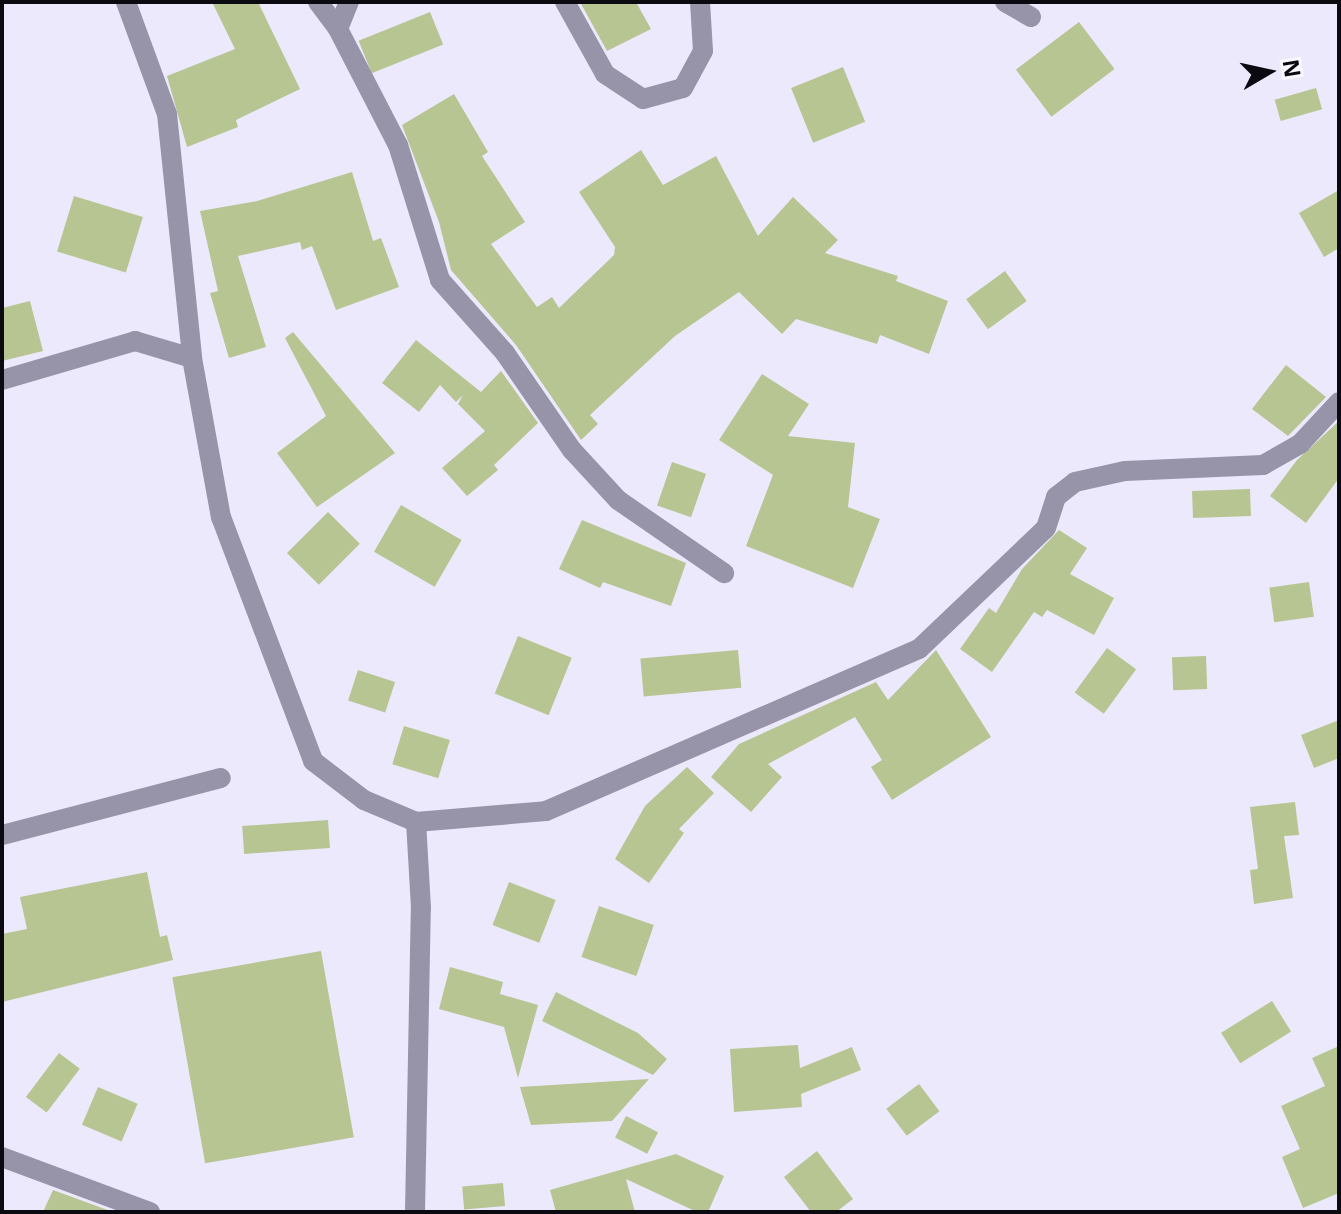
<!DOCTYPE html>
<style>
body{margin:0}
#map{position:relative;width:1341px;height:1214px;overflow:hidden;background:#ede9fd;font-family:"Noto Sans",sans-serif}
div>[style]{position:absolute}
.building>*{inset:0;background:#b6c591;transform-origin:0 0}
.street>*{height:20px;margin:-10px;padding:0 10px;transform-origin:10px;border-radius:10px;background:#9793a9}
span{translate:-50% -50%;white-space:nowrap;text-align:center;line-height:1.15;-webkit-text-stroke:8px #f9f8fc;paint-order:stroke}
.frame{position:absolute;inset:0;border:4px solid #0c0a11;pointer-events:none}
.north{position:absolute;left:1229px;top:32px;width:80px;height:80px;-webkit-text-stroke:6px #f9f8fc;paint-order:stroke;rotate:81deg;font-size:22px;font-weight:700;line-height:32px;text-align:center;color:#0c0a11}
.north::after{content:'';display:block;margin:auto;width:28px;height:36px;background:#0c0a11;clip-path:polygon(50% 0,100% 100%,50% 72%,0 100%)}
</style>
<div id="map">
<div class="building">
<div style="clip-path:polygon(212px 2px,258px 2px,300px 89px,236px 120px,238px 127px,187px 147px,167px 76px,235px 49px)"></div>
<div style="clip-path:polygon(580px 2px,636px 2px,651px 29px,607px 51px)"></div>
<div style="left:430px;top:12px;width:35px;height:77px;rotate:68deg"></div>
<div style="left:1079px;top:22px;width:59px;height:79px;rotate:53deg"></div>
<div style="left:843px;top:67px;width:59px;height:56px;rotate:68deg"></div>
<div style="left:1316px;top:88px;width:22px;height:43px;rotate:74deg"></div>
<div style="clip-path:polygon(454px 94px,488px 152px,482px 156px,525px 222px,491px 244px,537px 307px,552px 297px,559px 308px,614px 255px,615px 247px,579px 192px,641px 150px,663px 185px,716px 156px,758px 236px,793px 197px,838px 240px,825px 253px,898px 276px,896px 281px,948px 301px,929px 354px,880px 335px,877px 344px,796px 319px,782px 334px,739px 292px,675px 336px,590px 415px,598px 424px,581px 440px,516px 345px,451px 270px,439px 222px,402px 125px)"></div>
<div style="clip-path:polygon(352px 172px,373px 241px,381px 238px,399px 287px,336px 310px,312px 246px,302px 250px,300px 242px,238px 256px,266px 347px,229px 358px,210px 293px,218px 291px,200px 211px,257px 201px)"></div>
<div style="clip-path:polygon(1339px 190px,1339px 248px,1324px 257px,1299px 213px)"></div>
<div style="left:74px;top:196px;width:72px;height:58px;rotate:17deg"></div>
<div style="left:1005px;top:271px;width:37px;height:48px;rotate:54deg"></div>
<div style="clip-path:polygon(30px 301px,43px 351px,2px 361px,2px 308px)"></div>
<div style="clip-path:polygon(293px 332px,395px 453px,317px 507px,277px 453px,326px 416px,285px 338px)"></div>
<div style="clip-path:polygon(416px 340px,481px 392px,501px 371px,538px 423px,494px 465px,498px 470px,467px 496px,442px 468px,485px 431px,458px 404px,463px 395px,456px 402px,440px 385px,419px 412px,382px 383px)"></div>
<div style="clip-path:polygon(1286px 365px,1326px 397px,1288px 436px,1252px 409px)"></div>
<div style="clip-path:polygon(762px 374px,809px 404px,788px 436px,855px 443px,848px 507px,880px 519px,853px 588px,746px 546px,773px 475px,719px 440px)"></div>
<div style="clip-path:polygon(1339px 421px,1339px 478px,1306px 523px,1270px 496px,1297px 460px)"></div>
<div style="left:672px;top:462px;width:36px;height:46px;rotate:19deg"></div>
<div style="left:1250px;top:489px;width:27px;height:58px;rotate:88deg"></div>
<div style="left:401px;top:505px;width:70px;height:54px;rotate:30deg"></div>
<div style="left:328px;top:512px;width:45px;height:58px;rotate:45deg"></div>
<div style="clip-path:polygon(582px 520px,686px 563px,671px 606px,603px 582px,600px 588px,559px 569px)"></div>
<div style="clip-path:polygon(1059px 530px,1087px 548px,1070px 574px,1114px 598px,1094px 635px,1047px 610px,1042px 617px,1034px 612px,992px 672px,960px 649px,989px 608px,996px 613px,1022px 569px)"></div>
<div style="left:1309px;top:582px;width:35px;height:40px;rotate:82deg"></div>
<div style="left:518px;top:636px;width:58px;height:62px;rotate:22deg"></div>
<div style="left:1107px;top:648px;width:36px;height:55px;rotate:36deg"></div>
<div style="left:738px;top:650px;width:38px;height:98px;rotate:85deg"></div>
<div style="clip-path:polygon(936px 650px,991px 737px,892px 800px,871px 767px,882px 760px,855px 717px,768px 764px,782px 777px,751px 812px,711px 777px,739px 744px,876px 682px,888px 700px)"></div>
<div style="left:1206px;top:656px;width:33px;height:34px;rotate:88deg"></div>
<div style="left:358px;top:670px;width:39px;height:32px;rotate:18deg"></div>
<div style="clip-path:polygon(1339px 720px,1339px 758px,1314px 768px,1301px 735px)"></div>
<div style="left:404px;top:726px;width:48px;height:40px;rotate:17deg"></div>
<div style="clip-path:polygon(687px 767px,714px 793px,679px 829px,684px 833px,649px 883px,615px 859px,645px 806px)"></div>
<div style="clip-path:polygon(1295px 802px,1299px 835px,1284px 836px,1293px 898px,1254px 904px,1250px 870px,1258px 869px,1250px 807px)"></div>
<div style="left:328px;top:820px;width:28px;height:86px;rotate:86deg"></div>
<div style="clip-path:polygon(147px 872px,160px 937px,167px 935px,173px 960px,2px 1002px,2px 934px,27px 929px,20px 897px)"></div>
<div style="left:509px;top:882px;width:50px;height:46px;rotate:21deg"></div>
<div style="left:599px;top:906px;width:58px;height:54px;rotate:19deg"></div>
<div style="left:321px;top:951px;width:189px;height:151px;rotate:80deg"></div>
<div style="clip-path:polygon(450px 967px,503px 982px,500px 994px,538px 1005px,518px 1078px,504px 1027px,439px 1009px)"></div>
<div style="clip-path:polygon(556px 992px,638px 1033px,667px 1059px,653px 1075px,542px 1021px)"></div>
<div style="left:1272px;top:1001px;width:36px;height:60px;rotate:58deg"></div>
<div style="clip-path:polygon(798px 1045px,800px 1068px,852px 1047px,861px 1070px,801px 1094px,802px 1107px,734px 1112px,730px 1049px)"></div>
<div style="clip-path:polygon(1339px 1046px,1339px 1193px,1303px 1208px,1282px 1157px,1300px 1149px,1281px 1106px,1325px 1086px,1312px 1058px)"></div>
<div style="left:59px;top:1053px;width:26px;height:55px;rotate:37deg"></div>
<div style="clip-path:polygon(649px 1079px,612px 1121px,531px 1125px,520px 1087px)"></div>
<div style="left:919px;top:1084px;width:34px;height:41px;rotate:53deg"></div>
<div style="left:98px;top:1087px;width:43px;height:41px;rotate:23deg"></div>
<div style="left:626px;top:1116px;width:36px;height:24px;rotate:27deg"></div>
<div style="clip-path:polygon(817px 1151px,853px 1199px,836px 1212px,811px 1212px,784px 1177px)"></div>
<div style="clip-path:polygon(676px 1154px,724px 1176px,708px 1212px,697px 1212px,626px 1179px,635px 1212px,556px 1212px,550px 1190px)"></div>
<div style="left:503px;top:1183px;width:23px;height:41px;rotate:85deg"></div>
<div style="clip-path:polygon(53px 1190px,113px 1212px,43px 1212px)"></div>
</div>
<div class="street">
<div style="left:126px;top:2px;width:119px;rotate:69.9deg"></div>
<div style="left:167px;top:114px;width:245px;rotate:84.1deg"></div>
<div style="left:192px;top:358px;width:162px;rotate:79.7deg"></div>
<div style="left:221px;top:517px;width:261px;rotate:69.3deg"></div>
<div style="left:313px;top:761px;width:64px;rotate:37.4deg"></div>
<div style="left:364px;top:800px;width:56px;rotate:22.9deg"></div>
<div style="left:416px;top:822px;width:130px;rotate:-4.8deg"></div>
<div style="left:546px;top:811px;width:407px;rotate:-23.5deg"></div>
<div style="left:919px;top:649px;width:175px;rotate:-43.6deg"></div>
<div style="left:1046px;top:528px;width:33px;rotate:-72deg"></div>
<div style="left:1056px;top:497px;width:24px;rotate:-38deg"></div>
<div style="left:1075px;top:482px;width:51px;rotate:-12.4deg"></div>
<div style="left:1125px;top:471px;width:138px;rotate:-2.5deg"></div>
<div style="left:1263px;top:465px;width:43px;rotate:-29.6deg"></div>
<div style="left:1300px;top:444px;width:57px;rotate:-47.1deg"></div>
<div style="left:318px;top:2px;width:34px;rotate:53deg"></div>
<div style="left:338px;top:29px;width:131px;rotate:62.7deg"></div>
<div style="left:398px;top:145px;width:141px;rotate:72.7deg"></div>
<div style="left:440px;top:280px;width:98px;rotate:48.3deg"></div>
<div style="left:505px;top:353px;width:118px;rotate:55.4deg"></div>
<div style="left:572px;top:450px;width:68px;rotate:47.4deg"></div>
<div style="left:618px;top:500px;width:129px;rotate:34.6deg"></div>
<div style="left:565px;top:2px;width:82px;rotate:60.9deg"></div>
<div style="left:605px;top:74px;width:45px;rotate:33.3deg"></div>
<div style="left:643px;top:99px;width:41px;rotate:-15.4deg"></div>
<div style="left:683px;top:88px;width:42px;rotate:-61.6deg"></div>
<div style="left:703px;top:51px;width:49px;rotate:-93.5deg"></div>
<div style="left:1005px;top:2px;width:30px;rotate:30deg"></div>
<div style="left:338px;top:29px;width:29px;rotate:-68deg"></div>
<div style="left:2px;top:380px;width:139px;rotate:-16.3deg"></div>
<div style="left:135px;top:341px;width:59px;rotate:16.6deg"></div>
<div style="left:2px;top:835px;width:226px;rotate:-14.6deg"></div>
<div style="left:2px;top:1157px;width:158px;rotate:20.4deg"></div>
<div style="left:415px;top:1212px;width:304px;rotate:-88.9deg"></div>
<div style="left:421px;top:908px;width:86px;rotate:-93.3deg"></div>
</div>
<div class="frame"></div>
<div class="north">N</div>
</div>
